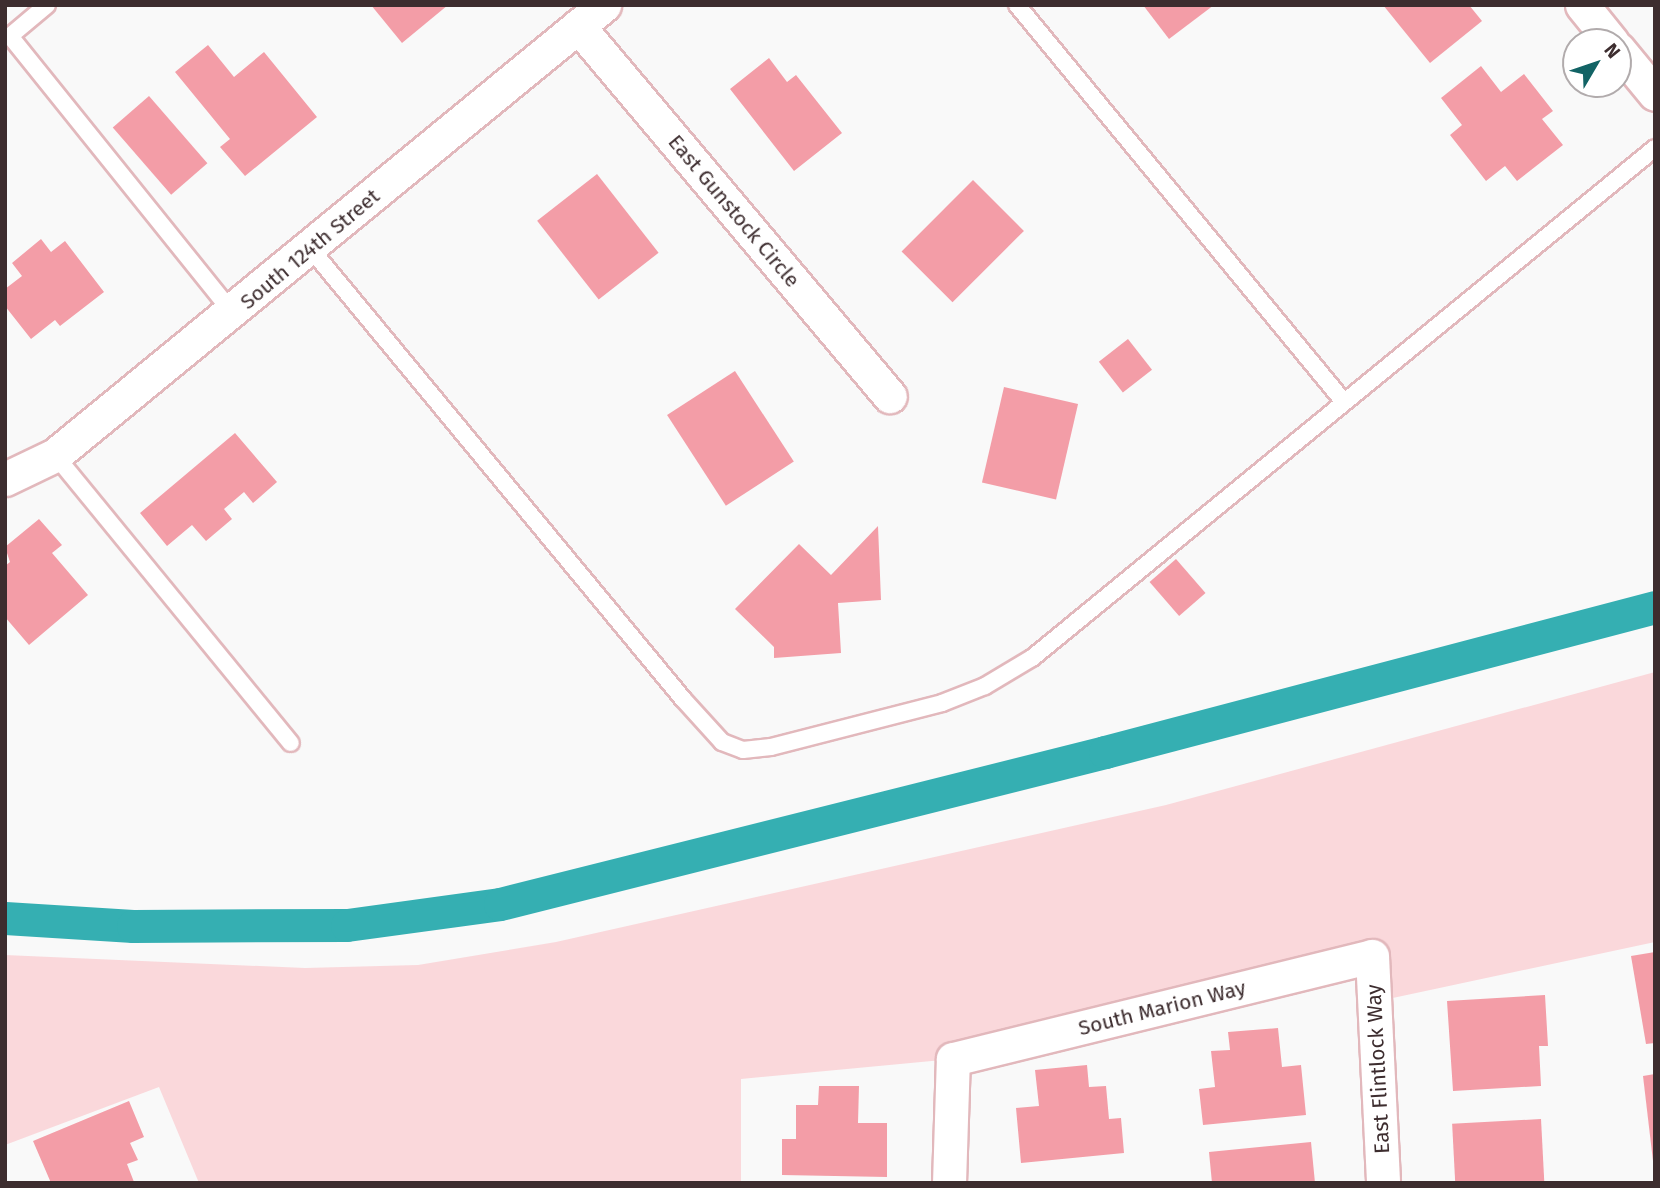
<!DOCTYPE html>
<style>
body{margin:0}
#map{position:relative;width:1660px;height:1188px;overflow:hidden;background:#f9f9f9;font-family:"Fira Sans",sans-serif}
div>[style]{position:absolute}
.green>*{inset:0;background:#fad8db}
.canal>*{height:33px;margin:-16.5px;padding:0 16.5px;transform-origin:16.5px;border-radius:16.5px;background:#35afb2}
.building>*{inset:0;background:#f39da7;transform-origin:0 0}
.roads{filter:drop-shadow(2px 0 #e2b8bc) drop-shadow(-2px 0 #e2b8bc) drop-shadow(0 2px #e2b8bc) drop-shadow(0 -2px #e2b8bc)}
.lane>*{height:16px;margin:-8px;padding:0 8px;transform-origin:8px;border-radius:8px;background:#fff}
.street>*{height:33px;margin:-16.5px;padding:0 16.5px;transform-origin:16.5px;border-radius:16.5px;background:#fff}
span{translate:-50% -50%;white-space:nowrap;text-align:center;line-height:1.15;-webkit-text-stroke:6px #fff;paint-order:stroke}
.street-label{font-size:21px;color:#3d2d2f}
.frame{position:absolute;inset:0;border:7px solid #3d2d2f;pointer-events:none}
.north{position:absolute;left:1562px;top:28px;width:70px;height:70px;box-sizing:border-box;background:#fff;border:2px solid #b1abac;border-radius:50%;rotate:51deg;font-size:19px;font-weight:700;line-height:28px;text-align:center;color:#3d2d2f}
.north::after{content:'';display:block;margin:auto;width:24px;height:32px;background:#126365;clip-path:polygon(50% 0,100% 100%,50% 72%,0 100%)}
</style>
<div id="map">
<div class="green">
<div style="clip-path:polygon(1655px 672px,1655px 942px,1374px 1002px,1372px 956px,953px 1059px,741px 1079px,741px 1183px,199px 1183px,159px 1087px,5px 1145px,5px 955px,305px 968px,418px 965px,556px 942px,1166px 805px)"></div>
</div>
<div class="canal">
<div style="left:5px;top:918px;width:128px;rotate:3.6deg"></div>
<div style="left:133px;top:926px;width:214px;rotate:-0.3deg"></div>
<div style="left:347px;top:925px;width:154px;rotate:-7.8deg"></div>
<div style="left:500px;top:904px;width:624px;rotate:-14.1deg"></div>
<div style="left:1105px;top:752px;width:569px;rotate:-14.77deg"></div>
</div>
<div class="building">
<div style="clip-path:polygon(371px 5px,448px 5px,402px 43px)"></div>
<div style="clip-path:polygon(1143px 5px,1214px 5px,1169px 39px)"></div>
<div style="clip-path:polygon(1383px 5px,1469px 5px,1482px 21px,1430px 63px)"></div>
<div style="clip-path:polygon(208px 45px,234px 77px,264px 52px,317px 117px,245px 176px,220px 147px,230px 139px,175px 72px)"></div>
<div style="clip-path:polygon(769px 58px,787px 82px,796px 75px,842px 133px,794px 171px,730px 89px)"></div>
<div style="clip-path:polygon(1481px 66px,1501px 92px,1524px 74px,1553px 111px,1542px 119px,1563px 145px,1517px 181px,1505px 166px,1486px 181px,1450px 135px,1462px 125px,1441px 98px)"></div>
<div style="left:149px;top:96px;width:89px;height:48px;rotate:49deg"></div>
<div style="left:597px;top:174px;width:100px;height:76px;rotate:52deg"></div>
<div style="left:973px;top:180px;width:72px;height:101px;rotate:45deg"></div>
<div style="clip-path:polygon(41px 239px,51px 252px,65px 241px,104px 292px,60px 326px,55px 320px,31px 339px,5px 306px,5px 289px,22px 276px,12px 263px)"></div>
<div style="left:1128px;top:339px;width:39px;height:37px;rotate:52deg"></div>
<div style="left:735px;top:371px;width:108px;height:81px;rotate:57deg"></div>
<div style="left:1004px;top:387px;width:76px;height:98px;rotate:13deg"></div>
<div style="clip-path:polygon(235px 433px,277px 482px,253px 503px,244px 492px,224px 509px,232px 519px,206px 541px,192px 525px,167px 546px,140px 513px)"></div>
<div style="clip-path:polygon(39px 519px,62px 545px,52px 553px,88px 595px,29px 645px,5px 617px,5px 566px,10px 562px,5px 547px)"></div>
<div style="clip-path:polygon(878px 526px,881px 600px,838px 603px,841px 653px,774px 658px,774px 647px,735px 609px,799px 544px,831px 575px)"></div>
<div style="left:1176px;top:559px;width:45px;height:35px;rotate:49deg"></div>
<div style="clip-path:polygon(1655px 952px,1655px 1043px,1646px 1044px,1631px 956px)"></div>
<div style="clip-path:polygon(1545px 995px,1548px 1046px,1539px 1046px,1541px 1086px,1453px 1091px,1447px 1001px)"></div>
<div style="clip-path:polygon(1278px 1028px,1282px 1067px,1301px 1065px,1306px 1115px,1203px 1125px,1199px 1089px,1215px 1087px,1211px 1051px,1230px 1050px,1228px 1032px)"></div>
<div style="clip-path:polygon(1087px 1065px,1089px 1087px,1106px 1086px,1109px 1119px,1121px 1118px,1124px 1153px,1021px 1163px,1016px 1108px,1039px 1106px,1035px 1070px)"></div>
<div style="clip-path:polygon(1655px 1074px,1655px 1161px,1653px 1161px,1643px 1076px)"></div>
<div style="clip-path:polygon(819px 1086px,859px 1086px,858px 1123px,887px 1123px,887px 1177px,782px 1175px,782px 1139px,796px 1139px,796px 1105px,818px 1105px)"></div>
<div style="clip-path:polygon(129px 1101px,144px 1137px,130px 1143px,138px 1160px,127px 1164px,134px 1182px,51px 1183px,33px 1141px)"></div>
<div style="left:1541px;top:1119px;width:64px;height:89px;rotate:87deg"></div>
<div style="clip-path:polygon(1311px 1142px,1315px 1183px,1212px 1183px,1209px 1152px)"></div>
</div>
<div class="roads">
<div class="lane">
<div style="left:47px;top:5px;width:48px;rotate:140deg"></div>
<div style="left:10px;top:36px;width:354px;rotate:51.2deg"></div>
<div style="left:1017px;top:5px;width:514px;rotate:50.52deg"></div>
<div style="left:310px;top:248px;width:585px;rotate:50.41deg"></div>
<div style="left:683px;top:699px;width:58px;rotate:47.8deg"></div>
<div style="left:722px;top:742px;width:22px;rotate:21deg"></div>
<div style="left:743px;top:750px;width:28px;rotate:-6deg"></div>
<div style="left:771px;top:747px;width:177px;rotate:-14.4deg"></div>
<div style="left:942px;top:703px;width:46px;rotate:-21.6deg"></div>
<div style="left:985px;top:686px;width:55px;rotate:-30.8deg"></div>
<div style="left:1032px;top:658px;width:805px;rotate:-39.3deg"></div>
<div style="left:55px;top:455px;width:372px;rotate:50.7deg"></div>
</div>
<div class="street">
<div style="left:1582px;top:5px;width:48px;rotate:51deg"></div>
<div style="left:578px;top:26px;width:484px;rotate:49.9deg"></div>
<div style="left:1618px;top:49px;width:58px;rotate:50.6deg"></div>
<div style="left:5px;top:479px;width:55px;rotate:-25.6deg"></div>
<div style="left:55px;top:455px;width:710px;rotate:-39.34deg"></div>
<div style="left:949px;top:1183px;width:124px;rotate:-88.2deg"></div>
<div style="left:953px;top:1059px;width:431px;rotate:-13.8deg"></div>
<div style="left:1372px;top:956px;width:227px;rotate:87.2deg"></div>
</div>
</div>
<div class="street-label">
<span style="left:734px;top:211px;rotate:50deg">East Gunstock Circle</span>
<span style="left:310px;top:249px;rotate:-40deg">South 124th Street</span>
<span style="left:1162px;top:1008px;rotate:-14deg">South Marion Way</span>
<span style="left:1378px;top:1069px;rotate:-93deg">East Flintlock Way</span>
</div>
<div class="frame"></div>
<div class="north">N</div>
</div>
